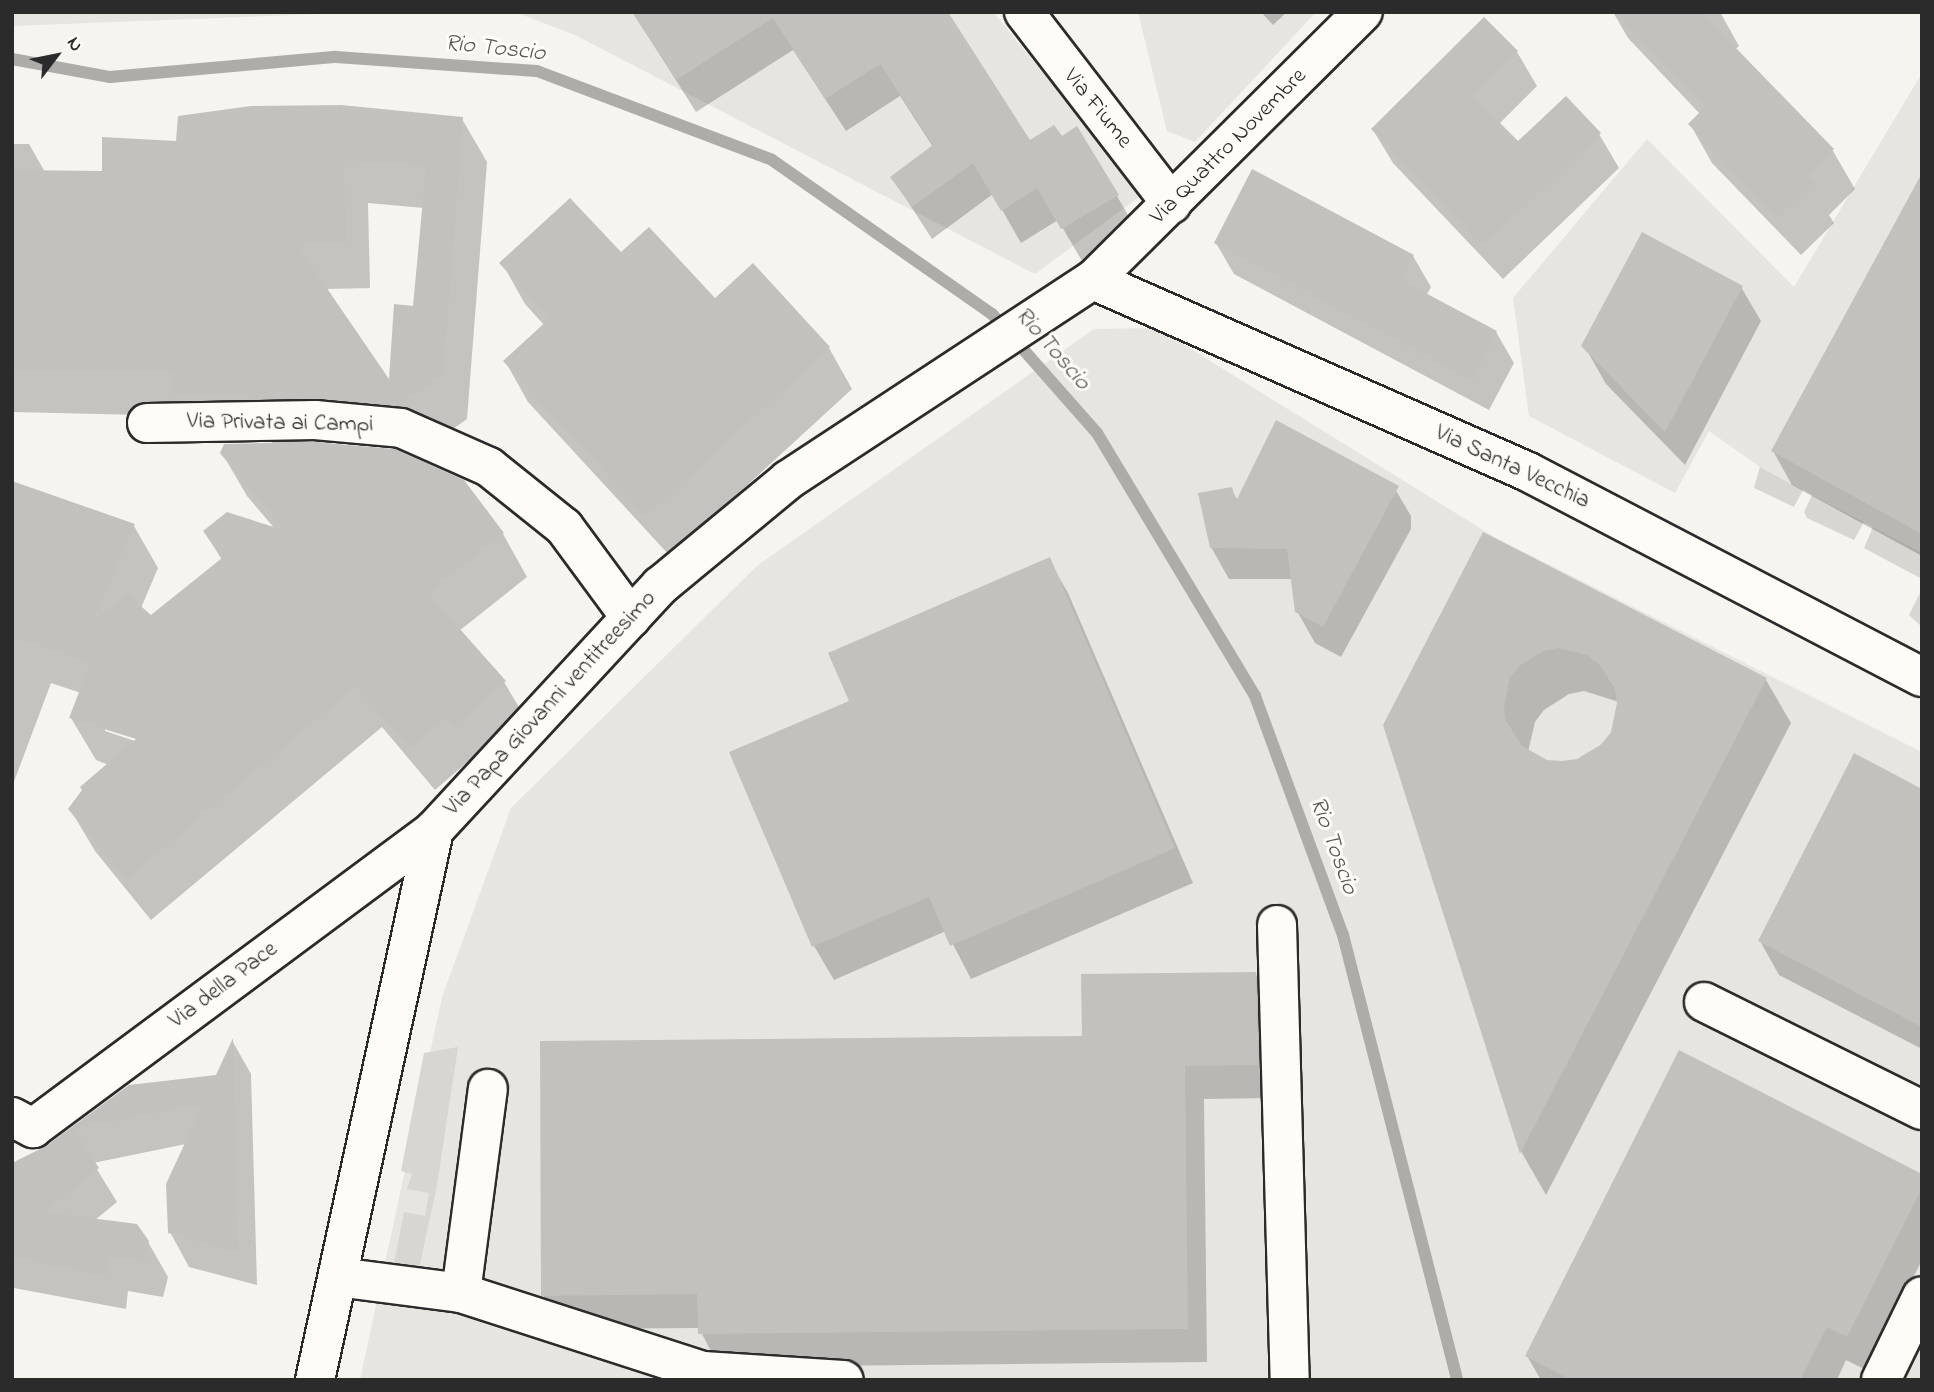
<!DOCTYPE html>
<style>
body{margin:0}
#map{position:relative;width:1934px;height:1392px;overflow:hidden;background:#f5f4ef;font-family:"Indie Flower",sans-serif}
div>[style]{position:absolute}
.built>*{inset:0;background:#e6e5e0}
.green>*{inset:0;background:#d7d6d2}
.shadow>*{inset:0;background:#0003}
.stream>*{height:12px;margin:-6px;padding:0 6px;transform-origin:6px;border-radius:6px;background:#adaca9}
.building>*{inset:0;background:#c2c1be}
.roads{filter:drop-shadow(2px 0 #2b2b2b) drop-shadow(-2px 0 #2b2b2b) drop-shadow(0 2px #2b2b2b) drop-shadow(0 -2px #2b2b2b)}
.minor>*{height:38px;margin:-19px;padding:0 19px;transform-origin:19px;border-radius:19px;background:#fdfcf7}
span{translate:-50% -50%;white-space:nowrap;text-align:center;line-height:1.15;-webkit-text-stroke:6px #fdfcf7;paint-order:stroke}
.street-label{font-size:23px;color:#2b2b2b}
.water-label{font-size:24px;color:#585857;font-style:italic}
.frame{position:absolute;inset:0;border:14px solid #2b2b2b;pointer-events:none}
.north{position:absolute;left:21px;top:21px;width:70px;height:70px;-webkit-text-stroke:5px #fdfcf7;paint-order:stroke;rotate:58deg;font-size:19px;font-weight:700;line-height:28px;text-align:center;color:#2b2b2b}
.north::after{content:'';display:block;margin:auto;width:24px;height:32px;background:#2b2b2b;clip-path:polygon(50% 0,100% 100%,50% 72%,0 100%)}
</style>
<div id="map">
<div class="built">
<div style="clip-path:polygon(12px 12px,369px 12px,12px 26px)"></div>
<div style="clip-path:polygon(515px 12px,993px 12px,1143px 194px,1035px 274px,575px 35px)"></div>
<div style="clip-path:polygon(1138px 12px,1316px 12px,1195px 142px,1167px 131px)"></div>
<div style="clip-path:polygon(1922px 73px,1922px 553px,1760px 467px,1709px 431px,1675px 493px,1529px 416px,1513px 298px,1647px 139px,1794px 287px)"></div>
<div style="clip-path:polygon(1157px 328px,1496px 538px,1922px 752px,1922px 1380px,360px 1380px,442px 997px,511px 808px,758px 565px,1094px 329px)"></div>
</div>
<div class="green">
<div style="clip-path:polygon(1760px 467px,1803px 490px,1794px 507px,1754px 488px)"></div>
<div style="clip-path:polygon(1812px 495px,1864px 522px,1854px 540px,1807px 518px,1804px 512px)"></div>
<div style="clip-path:polygon(1873px 527px,1922px 553px,1922px 579px,1864px 548px)"></div>
<div style="clip-path:polygon(1922px 589px,1921px 599px,1922px 627px,1909px 615px)"></div>
<div style="clip-path:polygon(458px 1047px,437px 1185px,419px 1269px,394px 1263px,404px 1212px,425px 1216px,429px 1193px,407px 1189px,412px 1174px,401px 1171px,424px 1053px)"></div>
</div>
<div class="shadow">
<div style="clip-path:polygon(633px 12px,946px 12px,1030px 143px,1117px 196px,1136px 229px,1082px 261px,1058px 220px,1021px 243px,993px 194px,932px 239px,892px 177px,933px 147px,900px 96px,846px 131px,793px 50px,696px 112px)"></div>
<div style="clip-path:polygon(1261px 12px,1287px 12px,1273px 25px)"></div>
<div style="clip-path:polygon(1613px 12px,1720px 12px,1739px 46px,1735px 50px,1833px 151px,1855px 189px,1829px 215px,1834px 223px,1801px 255px,1712px 163px,1690px 124px,1700px 114px,1628px 38px)"></div>
<div style="clip-path:polygon(1517px 52px,1537px 86px,1499px 124px,1518px 144px,1599px 134px,1619px 168px,1503px 279px,1393px 163px,1373px 130px)"></div>
<div style="clip-path:polygon(evenodd,462px 119px,487px 162px,467px 419px,425px 449px,343px 441px,321px 444px,463px 481px,503px 534px,527px 577px,459px 631px,504px 682px,529px 724px,480px 767px,472px 758px,435px 790px,382px 727px,151px 920px,95px 851px,70px 809px,109px 765px,96px 760px,71px 718px,81px 693px,51px 683px,12px 787px,12px 483px,134px 526px,158px 568px,141px 608px,151px 617px,222px 560px,205px 532px,275px 529px,247px 496px,222px 453px,273px 444px,269px 438px,186px 416px,12px 412px,12px 144px,29px 144px,45px 172px,103px 173px,178px 142px,462px 119px,368px 203px,424px 208px,415px 307px,391px 384px,325px 289px,370px 288px,368px 203px,462px 119px,105px 728px,145px 740px,144px 744px,105px 731px,105px 728px)"></div>
<div style="clip-path:polygon(1922px 177px,1922px 556px,1792px 485px,1773px 451px)"></div>
<div style="clip-path:polygon(1216px 243px,1413px 256px,1431px 287px,1426px 296px,1496px 332px,1514px 363px,1489px 410px,1234px 274px)"></div>
<div style="clip-path:polygon(621px 255px,715px 301px,753px 265px,829px 348px,852px 389px,670px 556px,528px 402px,505px 361px,544px 325px,525px 304px,502px 263px)"></div>
<div style="clip-path:polygon(1741px 287px,1761px 321px,1685px 465px,1606px 384px,1586px 349px)"></div>
<div style="clip-path:polygon(1392px 484px,1411px 516px,1411px 529px,1341px 657px,1315px 643px,1297px 611px,1293px 579px,1229px 579px,1211px 547px,1231px 489px,1238px 501px)"></div>
<div style="clip-path:polygon(evenodd,1483px 534px,1766px 680px,1791px 723px,1546px 1195px,1522px 1153px,1385px 725px,1483px 534px,1584px 691px,1619px 702px,1612px 733px,1591px 755px,1577px 761px,1546px 762px,1528px 752px,1535px 722px,1544px 710px,1569px 694px,1584px 691px)"></div>
<div style="clip-path:polygon(1049px 560px,1068px 593px,1193px 883px,971px 979px,946px 931px,834px 980px,814px 946px,731px 753px,851px 702px)"></div>
<div style="clip-path:polygon(1922px 791px,1922px 1049px,1779px 975px,1760px 941px)"></div>
<div style="clip-path:polygon(1255px 973px,1275px 1007px,1278px 1098px,1204px 1099px,1207px 1362px,719px 1367px,699px 1328px,563px 1329px,543px 1295px,1084px 1038px)"></div>
<div style="clip-path:polygon(233px 1042px,251px 1074px,257px 1285px,189px 1267px,170px 1232px,186px 1144px,93px 1163px,117px 1202px,95px 1220px,148px 1242px,168px 1277px,163px 1297px,128px 1291px,126px 1309px,14px 1288px,12px 1166px,47px 1147px,130px 1086px,217px 1077px)"></div>
<div style="clip-path:polygon(1922px 1176px,1922px 1260px,1866px 1370px,1846px 1360px,1837px 1380px,1541px 1380px,1527px 1356px)"></div>
</div>
<div class="stream">
<div style="left:12px;top:59px;width:100px;rotate:10.4deg"></div>
<div style="left:110px;top:77px;width:227px;rotate:-5.1deg"></div>
<div style="left:336px;top:57px;width:201px;rotate:4deg"></div>
<div style="left:537px;top:71px;width:251px;rotate:20.7deg"></div>
<div style="left:772px;top:160px;width:269px;rotate:35deg"></div>
<div style="left:992px;top:314px;width:159px;rotate:48.6deg"></div>
<div style="left:1097px;top:433px;width:307px;rotate:59deg"></div>
<div style="left:1255px;top:696px;width:255px;rotate:69.8deg"></div>
<div style="left:1343px;top:935px;width:459px;rotate:75.6deg"></div>
</div>
<div class="building">
<div style="clip-path:polygon(632px 12px,948px 12px,1030px 140px,1054px 125px,1062px 136px,1077px 126px,1119px 195px,1061px 229px,1037px 188px,1001px 211px,973px 163px,912px 207px,890px 177px,933px 145px,880px 64px,825px 99px,773px 18px,676px 80px)"></div>
<div style="clip-path:polygon(1616px 12px,1701px 12px,1834px 149px,1806px 177px,1813px 183px,1778px 217px,1688px 124px,1706px 106px)"></div>
<div style="clip-path:polygon(1484px 17px,1518px 51px,1473px 96px,1518px 141px,1566px 96px,1601px 133px,1483px 246px,1371px 129px)"></div>
<div style="clip-path:polygon(evenodd,341px 105px,463px 117px,443px 375px,400px 406px,317px 398px,245px 399px,247px 394px,173px 396px,173px 373px,12px 370px,12px 170px,102px 171px,102px 137px,176px 141px,178px 116px,251px 106px,341px 105px,344px 160px,426px 167px,413px 306px,394px 304px,389px 379px,298px 246px,346px 244px,344px 160px)"></div>
<div style="clip-path:polygon(1252px 169px,1414px 255px,1401px 280px,1497px 331px,1472px 381px,1214px 243px)"></div>
<div style="clip-path:polygon(1922px 173px,1922px 534px,1771px 451px)"></div>
<div style="clip-path:polygon(570px 198px,621px 252px,649px 227px,715px 298px,753px 263px,830px 347px,646px 516px,503px 361px,550px 318px,499px 263px)"></div>
<div style="clip-path:polygon(1642px 232px,1743px 286px,1665px 432px,1581px 346px)"></div>
<div style="clip-path:polygon(1276px 420px,1399px 486px,1323px 627px,1295px 612px,1287px 549px,1210px 548px,1198px 493px,1232px 487px,1236px 501px)"></div>
<div style="clip-path:polygon(314px 442px,395px 449px,464px 480px,504px 533px,428px 593px,506px 681px,454px 726px,447px 717px,410px 748px,356px 686px,126px 879px,68px 809px,82px 790px,80px 787px,136px 739px,69px 718px,90px 664px,12px 636px,12px 481px,135px 524px,92px 623px,127px 594px,151px 615px,222px 558px,203px 531px,227px 512px,286px 531px,220px 453px,224px 444px)"></div>
<div style="clip-path:polygon(evenodd,1483px 532px,1767px 678px,1520px 1154px,1383px 725px,1483px 532px,1558px 648px,1587px 655px,1599px 664px,1615px 689px,1617px 703px,1611px 732px,1602px 744px,1577px 759px,1562px 761px,1547px 760px,1522px 746px,1506px 721px,1504px 707px,1510px 678px,1519px 666px,1544px 651px,1558px 648px)"></div>
<div style="clip-path:polygon(1050px 557px,1175px 848px,950px 946px,929px 897px,812px 947px,729px 752px,849px 701px,828px 653px)"></div>
<div style="clip-path:polygon(1854px 753px,1922px 789px,1922px 1027px,1758px 941px)"></div>
<div style="clip-path:polygon(1256px 972px,1259px 1065px,1185px 1066px,1188px 1329px,698px 1334px,697px 1294px,541px 1296px,540px 1041px,1082px 1036px,1081px 974px)"></div>
<div style="clip-path:polygon(233px 1038px,238px 1253px,168px 1233px,166px 1184px,203px 1104px,73px 1129px,99px 1168px,44px 1212px,137px 1224px,149px 1241px,144px 1263px,109px 1257px,107px 1276px,12px 1258px,12px 1163px,46px 1146px,129px 1085px,216px 1075px)"></div>
<div style="clip-path:polygon(1679px 1050px,1922px 1174px,1922px 1188px,1847px 1337px,1827px 1327px,1800px 1380px,1571px 1380px,1525px 1356px)"></div>
</div>
<div class="roads">
<div class="minor">
<div style="left:1024px;top:12px;width:242px;rotate:52.4deg"></div>
<div style="left:1093px;top:280px;width:475px;rotate:23.8deg"></div>
<div style="left:1528px;top:472px;width:444px;rotate:27.5deg"></div>
<div style="left:147px;top:423px;width:168px;rotate:-1deg"></div>
<div style="left:315px;top:420px;width:86px;rotate:5.3deg"></div>
<div style="left:401px;top:428px;width:96px;rotate:23.9deg"></div>
<div style="left:489px;top:467px;width:96px;rotate:38.7deg"></div>
<div style="left:564px;top:527px;width:113px;rotate:53.6deg"></div>
<div style="left:1277px;top:925px;width:455px;rotate:88.4deg"></div>
<div style="left:1704px;top:1002px;width:243px;rotate:26.4deg"></div>
<div style="left:12px;top:1117px;width:24px;rotate:28deg"></div>
<div style="left:33px;top:1128px;width:500px;rotate:-36.6deg"></div>
<div style="left:338px;top:1277px;width:124px;rotate:7.4deg"></div>
<div style="left:461px;top:1293px;width:254px;rotate:17.9deg"></div>
<div style="left:703px;top:1371px;width:141px;rotate:3.7deg"></div>
<div style="left:461px;top:1293px;width:206px;rotate:-82.5deg"></div>
<div style="left:315px;top:1380px;width:563px;rotate:-77.79deg"></div>
<div style="left:434px;top:830px;width:333px;rotate:-47.2deg"></div>
<div style="left:660px;top:586px;width:166px;rotate:-39.6deg"></div>
<div style="left:788px;top:480px;width:365px;rotate:-33.3deg"></div>
<div style="left:1093px;top:280px;width:380px;rotate:-44.8deg"></div>
<div style="left:1881px;top:1380px;width:93px;rotate:-64deg"></div>
</div>
</div>
<div class="street-label">
<span style="left:1097px;top:109px;rotate:51deg">Via Fiume</span>
<span style="left:1229px;top:147px;rotate:-45deg">Via Quattro Novembre</span>
<span style="left:280px;top:424px;rotate:1deg">Via Privata ai Campi</span>
<span style="left:1512px;top:468px;rotate:25deg">Via Santa Vecchia</span>
<span style="left:551px;top:704px;rotate:-47deg">Via Papa Giovanni ventitreesimo</span>
<span style="left:224px;top:986px;rotate:-37deg">Via della Pace</span>
</div>
<div class="water-label">
<span style="left:495px;top:49px;rotate:6deg">Rio Toscio</span>
<span style="left:1052px;top:349px;rotate:49deg">Rio Toscio</span>
<span style="left:1333px;top:846px;rotate:70deg">Rio Toscio</span>
</div>
<div class="frame"></div>
<div class="north">N</div>
</div>
